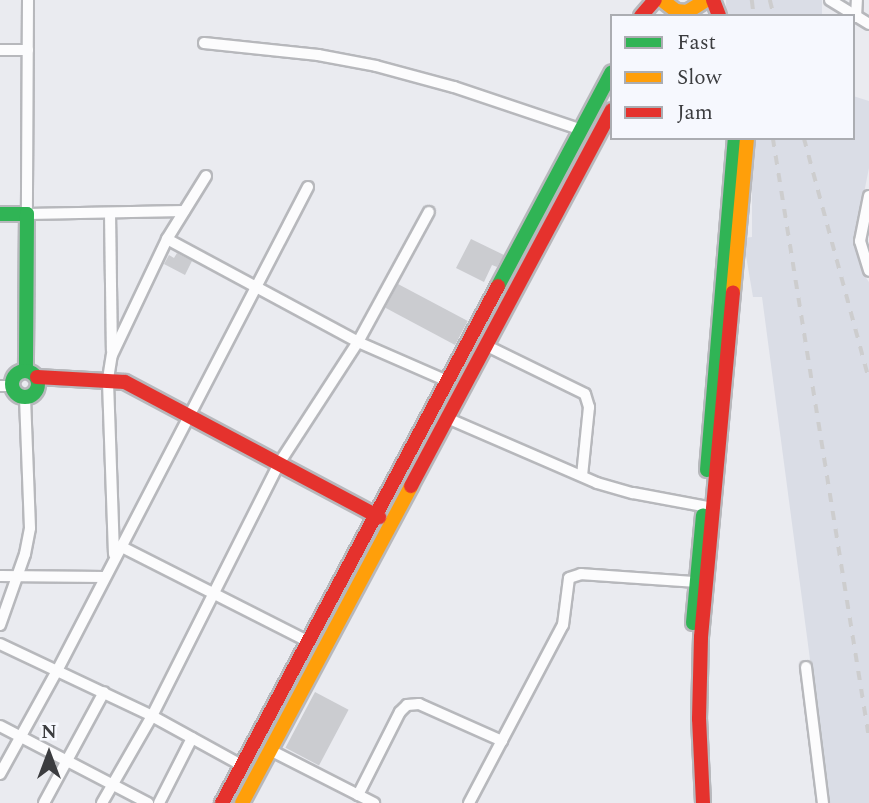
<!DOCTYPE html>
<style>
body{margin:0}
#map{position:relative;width:869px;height:803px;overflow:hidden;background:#eaebf0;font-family:Spectral,serif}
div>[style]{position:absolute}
.built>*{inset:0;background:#dadde6;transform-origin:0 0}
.building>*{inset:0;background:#cbccd0;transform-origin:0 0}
.roads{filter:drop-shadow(2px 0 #b7b8bc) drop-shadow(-2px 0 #b7b8bc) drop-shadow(0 2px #b7b8bc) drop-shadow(0 -2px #b7b8bc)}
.street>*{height:10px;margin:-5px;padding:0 5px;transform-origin:5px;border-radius:5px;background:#fcfcfd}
.fast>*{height:14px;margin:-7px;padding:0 7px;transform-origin:7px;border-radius:7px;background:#30b455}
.fast>.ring{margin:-7px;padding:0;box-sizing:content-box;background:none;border:14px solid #30b455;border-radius:50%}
.slow>*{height:14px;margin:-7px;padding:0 7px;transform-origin:7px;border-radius:7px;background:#ff9f0a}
.jam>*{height:14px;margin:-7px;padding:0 7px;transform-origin:7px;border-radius:7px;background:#e5322d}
.rail>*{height:3.5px;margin-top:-1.75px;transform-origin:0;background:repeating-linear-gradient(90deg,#cdcdce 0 9px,transparent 0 18px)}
span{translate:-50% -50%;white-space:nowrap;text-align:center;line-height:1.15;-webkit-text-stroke:5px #f6f8fe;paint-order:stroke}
.legend{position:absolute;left:610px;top:14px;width:245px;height:126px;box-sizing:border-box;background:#f6f8fe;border:2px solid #abadb2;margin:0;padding:9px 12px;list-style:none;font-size:21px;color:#3b3c3f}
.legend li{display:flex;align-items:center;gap:14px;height:35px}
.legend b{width:35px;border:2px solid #abadb2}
.north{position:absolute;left:14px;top:719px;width:70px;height:70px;-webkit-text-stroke:5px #f6f8fe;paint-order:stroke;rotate:0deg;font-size:19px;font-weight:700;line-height:28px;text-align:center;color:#3b3c3f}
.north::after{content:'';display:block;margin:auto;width:24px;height:32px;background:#3b3c3f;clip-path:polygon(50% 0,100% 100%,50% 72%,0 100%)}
</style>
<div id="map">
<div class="built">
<div style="left:726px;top:0;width:96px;height:16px"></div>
<div style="clip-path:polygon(853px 96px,869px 101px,869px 168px,855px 238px,864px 275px,869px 282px,869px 803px,829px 803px,762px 297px,753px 297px,743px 238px,752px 237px,752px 138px,853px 138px)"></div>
</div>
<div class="building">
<div style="clip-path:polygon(471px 239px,504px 255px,497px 267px,492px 265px,484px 282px,456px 268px)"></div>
<div style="clip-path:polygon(177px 253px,192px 261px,185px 275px,164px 264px,169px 255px,174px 258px)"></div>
<div style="left:398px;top:284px;width:79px;height:27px;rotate:28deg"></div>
<div style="left:315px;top:692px;width:38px;height:63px;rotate:28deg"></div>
</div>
<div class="roads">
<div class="street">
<div style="left:28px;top:0;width:214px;rotate:90.3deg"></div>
<div style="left:27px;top:214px;width:157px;rotate:-1.1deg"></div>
<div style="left:830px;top:0;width:46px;rotate:31.6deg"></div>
<div style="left:856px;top:17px;width:17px;rotate:-87deg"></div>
<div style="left:204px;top:43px;width:115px;rotate:6deg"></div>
<div style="left:318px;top:55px;width:59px;rotate:10.7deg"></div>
<div style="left:376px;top:66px;width:81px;rotate:15.1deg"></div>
<div style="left:454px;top:87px;width:132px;rotate:18.6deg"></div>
<div style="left:0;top:50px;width:28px"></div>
<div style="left:869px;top:196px;width:46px;rotate:101.3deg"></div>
<div style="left:860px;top:241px;width:31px;rotate:73deg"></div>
<div style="left:110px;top:213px;width:138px;rotate:89.2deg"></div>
<div style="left:167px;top:239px;width:217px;rotate:28.3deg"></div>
<div style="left:358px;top:342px;width:95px;rotate:23.6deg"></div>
<div style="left:485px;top:345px;width:111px;rotate:26.1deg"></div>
<div style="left:585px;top:394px;width:14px;rotate:73deg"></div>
<div style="left:589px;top:407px;width:69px;rotate:95.8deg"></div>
<div style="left:0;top:386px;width:12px"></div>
<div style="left:447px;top:418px;width:163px;rotate:23.4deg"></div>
<div style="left:597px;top:483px;width:37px;rotate:16deg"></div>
<div style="left:633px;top:493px;width:81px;rotate:10.6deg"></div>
<div style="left:120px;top:546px;width:210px;rotate:26.9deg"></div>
<div style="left:114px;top:554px;width:175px;rotate:-92deg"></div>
<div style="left:108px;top:379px;width:24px;rotate:-81deg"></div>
<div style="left:112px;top:355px;width:128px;rotate:-64.6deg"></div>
<div style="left:167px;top:239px;width:74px;rotate:-58.2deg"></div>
<div style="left:0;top:576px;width:104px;rotate:0.6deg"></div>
<div style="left:0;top:625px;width:75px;rotate:-70.6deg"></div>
<div style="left:25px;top:554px;width:26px;rotate:-79deg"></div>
<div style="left:30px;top:528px;width:131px;rotate:-92.2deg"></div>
<div style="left:0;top:644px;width:168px;rotate:25.3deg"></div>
<div style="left:152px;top:716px;width:102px;rotate:28.8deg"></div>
<div style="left:806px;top:667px;width:137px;rotate:82.9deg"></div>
<div style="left:0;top:726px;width:167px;rotate:27.5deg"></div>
<div style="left:270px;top:750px;width:117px;rotate:27deg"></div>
<div style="left:0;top:774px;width:120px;rotate:-61.1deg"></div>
<div style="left:58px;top:669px;width:543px;rotate:-62.59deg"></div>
<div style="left:358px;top:795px;width:93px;rotate:-63.2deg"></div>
<div style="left:400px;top:712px;width:10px;rotate:-45deg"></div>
<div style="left:407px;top:705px;width:12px;rotate:-5deg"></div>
<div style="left:419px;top:704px;width:91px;rotate:24deg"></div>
<div style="left:44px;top:803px;width:126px;rotate:-61.6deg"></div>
<div style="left:102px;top:803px;width:100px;rotate:-60.1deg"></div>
<div style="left:152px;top:716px;width:281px;rotate:-63.3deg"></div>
<div style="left:278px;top:465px;width:147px;rotate:-57deg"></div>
<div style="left:358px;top:342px;width:148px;rotate:-61.4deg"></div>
<div style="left:159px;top:803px;width:73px;rotate:-63.1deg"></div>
<div style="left:469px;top:803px;width:201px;rotate:-62.2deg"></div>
<div style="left:563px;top:625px;width:47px;rotate:-82.7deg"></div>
<div style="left:569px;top:578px;width:13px;rotate:-18deg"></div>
<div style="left:581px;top:574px;width:115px;rotate:4deg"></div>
</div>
<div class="fast">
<div style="left:0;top:214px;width:27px"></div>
<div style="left:27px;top:214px;width:156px;rotate:90.4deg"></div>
<div style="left:498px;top:286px;width:242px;rotate:-62deg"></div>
<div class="ring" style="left:12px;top:371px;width:12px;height:12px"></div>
<div style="left:707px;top:470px;width:333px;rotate:-85.2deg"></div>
<div style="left:693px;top:623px;width:108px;rotate:-84.7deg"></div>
</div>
<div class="slow">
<div style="left:662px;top:0;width:18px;rotate:38deg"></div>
<div style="left:676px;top:11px;width:11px;rotate:5deg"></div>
<div style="left:687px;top:12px;width:22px;rotate:-32deg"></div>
<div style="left:733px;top:292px;width:155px;rotate:-84.8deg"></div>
<div style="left:242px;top:803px;width:359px;rotate:-61.9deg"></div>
</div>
<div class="jam">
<div style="left:713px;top:0;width:17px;rotate:69deg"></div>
<div style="left:641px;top:16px;width:21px;rotate:-49deg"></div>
<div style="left:37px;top:377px;width:88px;rotate:3.3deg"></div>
<div style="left:125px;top:382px;width:288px;rotate:28deg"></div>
<div style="left:411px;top:486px;width:426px;rotate:-61.9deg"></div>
<div style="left:222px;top:803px;width:586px;rotate:-61.9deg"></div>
<div style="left:703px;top:803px;width:84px;rotate:-92.7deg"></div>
<div style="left:699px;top:719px;width:82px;rotate:-88.6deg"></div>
<div style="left:701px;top:637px;width:346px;rotate:-84.7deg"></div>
</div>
</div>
<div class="rail">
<div style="left:752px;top:0;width:16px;rotate:83deg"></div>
<div style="left:770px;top:0;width:16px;rotate:76deg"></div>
<div style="left:773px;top:138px;width:607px;rotate:80.89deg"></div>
<div style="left:804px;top:138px;width:250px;rotate:74.9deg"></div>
</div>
<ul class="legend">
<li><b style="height:9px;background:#30b455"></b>Fast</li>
<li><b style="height:9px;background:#ff9f0a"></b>Slow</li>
<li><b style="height:9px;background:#e5322d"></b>Jam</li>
</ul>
<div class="north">N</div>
</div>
